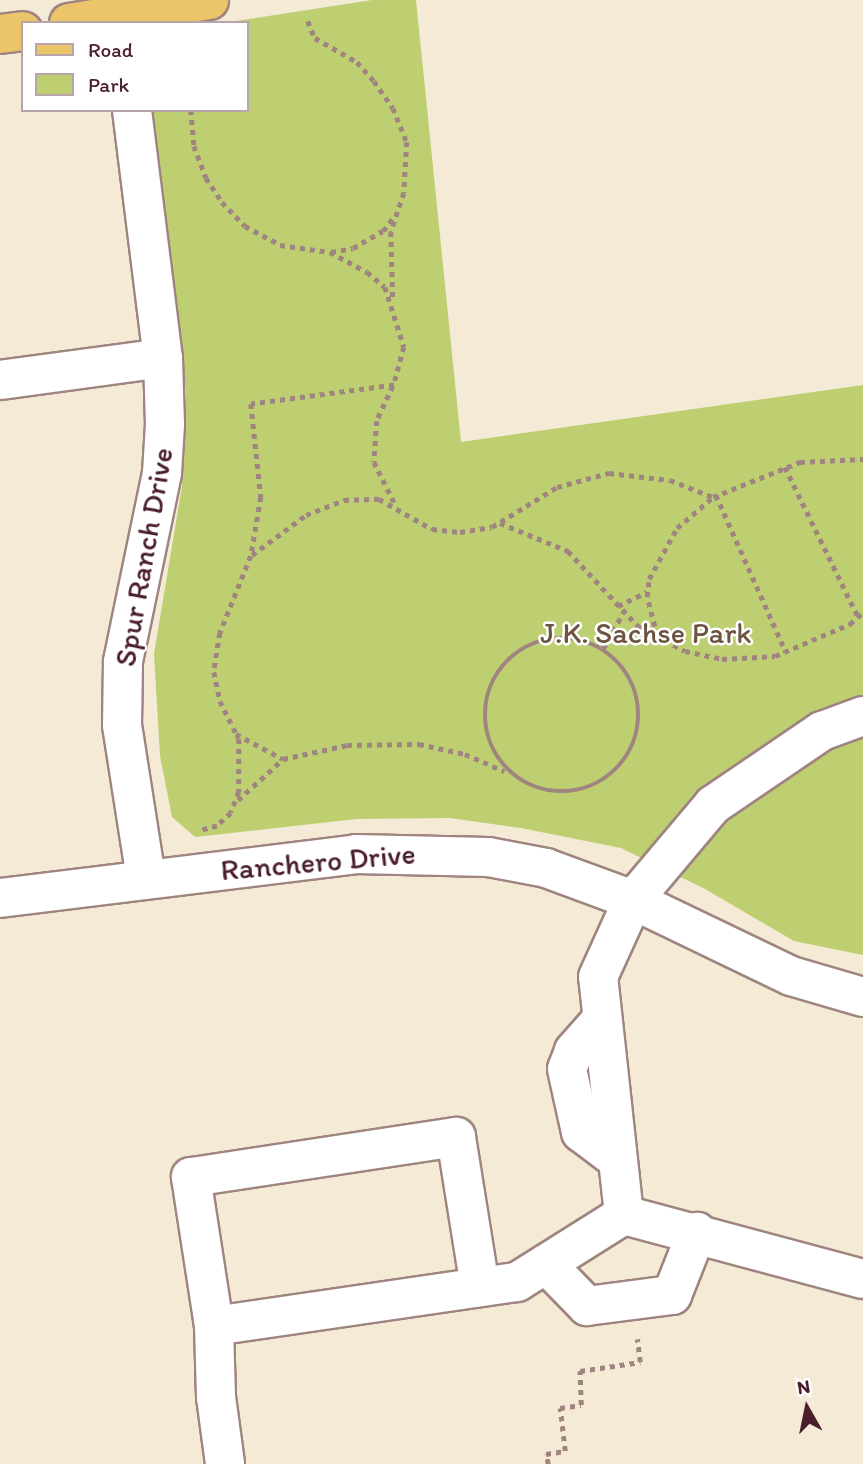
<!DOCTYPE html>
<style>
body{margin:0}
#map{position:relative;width:863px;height:1464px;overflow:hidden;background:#f4ead5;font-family:Itim,sans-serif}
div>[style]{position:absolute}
.green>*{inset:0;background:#becf71}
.path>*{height:4.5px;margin-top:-2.25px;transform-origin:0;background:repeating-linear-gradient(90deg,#9f8480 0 5px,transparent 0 10px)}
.path>.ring{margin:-2.25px;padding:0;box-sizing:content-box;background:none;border:4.5px solid #9f8480;border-radius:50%}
.roads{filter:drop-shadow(2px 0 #9f8480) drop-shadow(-2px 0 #9f8480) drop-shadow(0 2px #9f8480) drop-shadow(0 -2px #9f8480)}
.minor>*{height:38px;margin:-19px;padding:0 19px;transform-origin:19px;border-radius:19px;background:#fff}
.major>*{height:38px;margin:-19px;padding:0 19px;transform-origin:19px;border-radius:19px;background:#edc569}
span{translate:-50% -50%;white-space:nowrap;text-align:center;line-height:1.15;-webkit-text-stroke:5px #fff;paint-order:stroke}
.street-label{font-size:30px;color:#4a1f2b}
.park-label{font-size:30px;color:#6d5440}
.legend{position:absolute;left:21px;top:21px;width:228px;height:91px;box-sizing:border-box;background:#fff;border:2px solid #b7a5aa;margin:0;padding:9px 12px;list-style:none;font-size:21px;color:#4a1f2b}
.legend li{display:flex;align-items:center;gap:14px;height:35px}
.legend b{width:35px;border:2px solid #b7a5aa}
.north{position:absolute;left:772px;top:1373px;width:70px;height:70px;-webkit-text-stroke:5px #fff;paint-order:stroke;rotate:351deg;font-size:19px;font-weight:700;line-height:28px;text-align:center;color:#4a1f2b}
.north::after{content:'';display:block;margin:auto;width:24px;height:32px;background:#4a1f2b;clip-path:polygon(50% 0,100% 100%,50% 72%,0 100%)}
</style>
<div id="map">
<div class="green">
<div style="clip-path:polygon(372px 0,416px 0,461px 442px,863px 385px,863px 955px,794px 941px,705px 889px,621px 848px,521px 828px,450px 818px,356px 819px,195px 837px,172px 817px,160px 756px,154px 654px,182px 486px,186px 396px,152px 110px,247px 110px,247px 23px,223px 23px)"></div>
</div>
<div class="path">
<div style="left:308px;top:21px;width:18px;rotate:68deg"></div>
<div style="left:315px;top:38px;width:48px;rotate:29.7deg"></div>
<div style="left:357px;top:62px;width:25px;rotate:48deg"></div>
<div style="left:374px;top:81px;width:33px;rotate:55deg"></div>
<div style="left:393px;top:108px;width:37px;rotate:68deg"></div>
<div style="left:407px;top:142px;width:51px;rotate:93.4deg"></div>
<div style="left:404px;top:193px;width:41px;rotate:108.4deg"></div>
<div style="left:391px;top:232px;width:68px;rotate:88.3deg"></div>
<div style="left:191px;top:110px;width:36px;rotate:85deg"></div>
<div style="left:194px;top:146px;width:34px;rotate:69deg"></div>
<div style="left:206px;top:178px;width:29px;rotate:56deg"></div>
<div style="left:222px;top:202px;width:33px;rotate:46deg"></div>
<div style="left:245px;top:226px;width:40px;rotate:28deg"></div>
<div style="left:280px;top:245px;width:50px;rotate:8deg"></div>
<div style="left:330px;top:252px;width:42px;rotate:28.4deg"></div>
<div style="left:367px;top:272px;width:23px;rotate:40deg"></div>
<div style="left:385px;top:287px;width:63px;rotate:72.4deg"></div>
<div style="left:404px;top:347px;width:39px;rotate:105deg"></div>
<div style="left:394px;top:385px;width:144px;rotate:172.4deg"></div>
<div style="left:251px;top:404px;width:94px;rotate:83.9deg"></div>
<div style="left:261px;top:497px;width:60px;rotate:99.6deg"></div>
<div style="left:251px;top:556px;width:83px;rotate:111.9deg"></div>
<div style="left:220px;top:633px;width:39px;rotate:99deg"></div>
<div style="left:214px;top:672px;width:30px;rotate:78deg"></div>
<div style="left:220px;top:701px;width:42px;rotate:63.4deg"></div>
<div style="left:239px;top:739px;width:53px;rotate:90deg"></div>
<div style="left:239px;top:792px;width:22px;rotate:111deg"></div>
<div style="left:231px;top:813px;width:19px;rotate:137deg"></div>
<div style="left:217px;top:826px;width:20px;rotate:165deg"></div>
<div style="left:331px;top:252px;width:22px;rotate:-10deg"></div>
<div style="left:353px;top:248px;width:34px;rotate:-30deg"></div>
<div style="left:383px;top:231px;width:15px;rotate:-53deg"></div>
<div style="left:393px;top:386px;width:38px;rotate:115deg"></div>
<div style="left:377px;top:421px;width:41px;rotate:94.2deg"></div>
<div style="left:374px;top:462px;width:47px;rotate:63.4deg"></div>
<div style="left:785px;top:467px;width:167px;rotate:64deg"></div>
<div style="left:716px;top:495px;width:172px;rotate:66deg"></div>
<div style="left:500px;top:523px;width:74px;rotate:22.4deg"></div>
<div style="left:568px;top:551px;width:103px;rotate:47deg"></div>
<div style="left:638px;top:626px;width:53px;rotate:28deg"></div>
<div style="left:685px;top:651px;width:38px;rotate:12deg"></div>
<div style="left:722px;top:659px;width:53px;rotate:-3.2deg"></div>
<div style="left:775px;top:656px;width:82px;rotate:-23.1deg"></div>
<div style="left:850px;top:624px;width:18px;rotate:-43deg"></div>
<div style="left:252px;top:555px;width:67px;rotate:-36.5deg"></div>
<div style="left:306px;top:515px;width:41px;rotate:-21.5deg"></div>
<div style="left:344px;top:500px;width:35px;rotate:-2deg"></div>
<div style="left:379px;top:499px;width:61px;rotate:29.5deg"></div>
<div style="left:432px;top:529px;width:28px;rotate:6deg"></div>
<div style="left:460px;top:532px;width:32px;rotate:-9deg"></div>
<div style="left:492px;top:527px;width:76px;rotate:-31.6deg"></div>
<div style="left:557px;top:487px;width:54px;rotate:-15.1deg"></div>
<div style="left:609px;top:473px;width:61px;rotate:6.5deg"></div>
<div style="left:670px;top:480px;width:46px;rotate:21.6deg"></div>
<div style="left:618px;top:606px;width:32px;rotate:-26deg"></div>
<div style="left:657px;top:636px;width:40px;rotate:-104.4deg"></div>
<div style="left:647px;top:597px;width:18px;rotate:-84deg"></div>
<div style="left:649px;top:579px;width:58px;rotate:-61.2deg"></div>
<div style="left:677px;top:528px;width:48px;rotate:-40.7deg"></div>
<div style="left:713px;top:497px;width:94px;rotate:-21.9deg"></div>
<div style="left:800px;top:462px;width:63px;rotate:-2.7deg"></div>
<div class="ring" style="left:485px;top:638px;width:149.5px;height:149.5px"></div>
<div style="left:603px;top:649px;width:41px;rotate:-60.9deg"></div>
<div style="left:236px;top:734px;width:53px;rotate:28deg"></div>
<div style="left:238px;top:800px;width:61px;rotate:-42.3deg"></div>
<div style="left:283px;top:759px;width:66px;rotate:-12.3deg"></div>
<div style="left:347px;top:745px;width:72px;rotate:-0.8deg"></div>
<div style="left:419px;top:744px;width:47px;rotate:12.3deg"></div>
<div style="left:465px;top:754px;width:43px;rotate:23.6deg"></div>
<div style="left:548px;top:1464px;width:10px;rotate:-101deg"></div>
<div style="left:546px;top:1454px;width:19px;rotate:-9deg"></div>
<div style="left:565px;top:1451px;width:43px;rotate:-96.6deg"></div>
<div style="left:560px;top:1408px;width:21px;rotate:-8deg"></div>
<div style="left:581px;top:1405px;width:34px;rotate:-92deg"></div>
<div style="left:580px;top:1371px;width:61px;rotate:-8.5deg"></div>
<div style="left:640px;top:1362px;width:23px;rotate:-97deg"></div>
</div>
<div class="roads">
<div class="minor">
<div style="left:132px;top:110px;width:250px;rotate:82.9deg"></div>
<div style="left:163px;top:358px;width:66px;rotate:88.3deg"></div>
<div style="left:165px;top:424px;width:49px;rotate:93.5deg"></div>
<div style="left:162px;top:473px;width:193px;rotate:101.7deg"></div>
<div style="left:123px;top:662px;width:63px;rotate:90.9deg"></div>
<div style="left:122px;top:725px;width:156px;rotate:81.1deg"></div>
<div style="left:0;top:380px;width:164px;rotate:-7.7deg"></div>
<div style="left:0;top:898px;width:359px;rotate:-7deg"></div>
<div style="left:356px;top:854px;width:132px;rotate:1.3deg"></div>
<div style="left:488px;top:857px;width:59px;rotate:10.7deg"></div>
<div style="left:546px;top:868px;width:93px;rotate:20.2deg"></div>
<div style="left:633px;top:900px;width:175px;rotate:25.7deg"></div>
<div style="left:791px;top:976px;width:75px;rotate:16.3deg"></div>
<div style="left:602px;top:1019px;width:43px;rotate:131.2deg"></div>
<div style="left:574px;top:1051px;width:19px;rotate:111deg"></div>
<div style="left:567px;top:1069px;width:65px;rotate:77.5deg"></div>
<div style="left:581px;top:1132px;width:46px;rotate:37.1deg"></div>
<div style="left:624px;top:1215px;width:247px;rotate:15deg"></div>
<div style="left:546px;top:1264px;width:59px;rotate:45.7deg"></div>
<div style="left:587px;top:1306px;width:86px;rotate:-7.4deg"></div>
<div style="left:672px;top:1295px;width:68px;rotate:-68.4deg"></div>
<div style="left:480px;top:1287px;width:152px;rotate:-99.1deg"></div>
<div style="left:456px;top:1137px;width:268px;rotate:171.4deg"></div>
<div style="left:191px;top:1177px;width:151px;rotate:81.2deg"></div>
<div style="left:214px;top:1326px;width:306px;rotate:-8.3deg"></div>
<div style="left:517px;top:1282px;width:126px;rotate:-32.1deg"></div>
<div style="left:624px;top:1215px;width:239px;rotate:-96.2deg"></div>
<div style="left:598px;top:977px;width:85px;rotate:-65.6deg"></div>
<div style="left:633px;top:900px;width:124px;rotate:-49.9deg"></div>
<div style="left:713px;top:805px;width:132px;rotate:-34.2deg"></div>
<div style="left:822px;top:731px;width:44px;rotate:-20.1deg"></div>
<div style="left:214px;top:1326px;width:71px;rotate:88.4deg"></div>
<div style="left:216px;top:1397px;width:68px;rotate:82.3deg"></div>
</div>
<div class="major">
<div style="left:69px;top:23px;width:142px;rotate:-9.3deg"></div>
<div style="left:0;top:34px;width:23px;rotate:-7deg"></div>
</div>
</div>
<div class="street-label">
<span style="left:144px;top:557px;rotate:-80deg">Spur Ranch Drive</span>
<span style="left:318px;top:862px;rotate:-5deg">Ranchero Drive</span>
</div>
<div class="park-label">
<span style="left:646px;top:633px">J.K. Sachse Park</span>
</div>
<ul class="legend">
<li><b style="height:9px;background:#edc569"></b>Road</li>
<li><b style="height:19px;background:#becf71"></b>Park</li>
</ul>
<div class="north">N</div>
</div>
